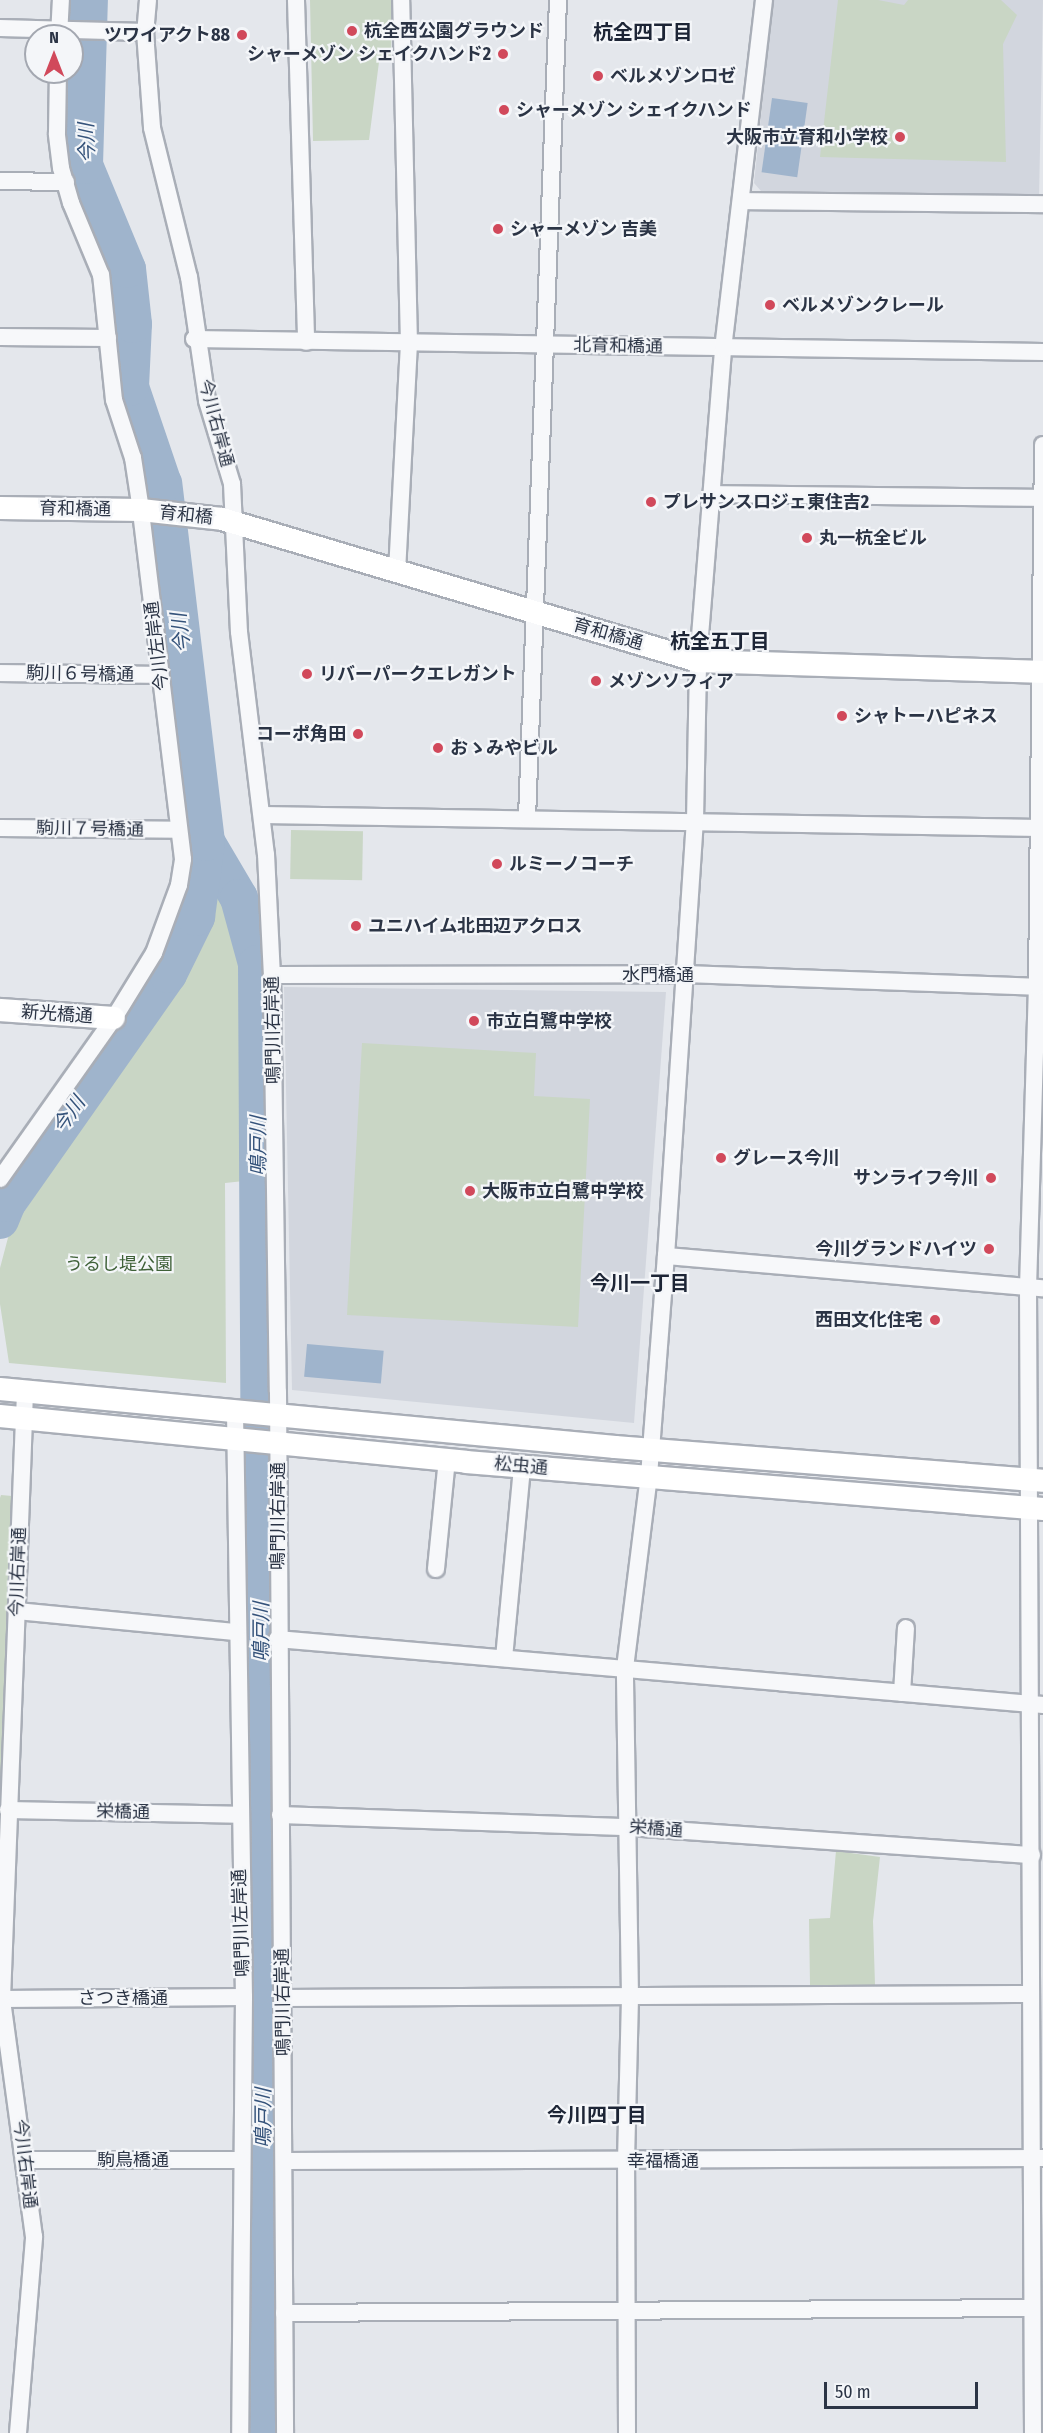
<!DOCTYPE html>
<meta charset="utf-8">
<style>
body{margin:0}
#map{position:relative;width:1043px;height:2433px;overflow:hidden;background:#e4e7ec;font-family:"Fira Sans Condensed","Noto Sans JP",sans-serif}
div>[style]{position:absolute}
.built>*{inset:0;background:#d2d6de}
.green>*{inset:0;background:#c9d6c5;transform-origin:0 0}
.water>*{inset:0;background:#9fb4cc;transform-origin:0 0}
.river>*{height:38px;margin:-19px;padding:0 19px;transform-origin:19px;border-radius:19px;background:#9fb4cc}
.roads{filter:drop-shadow(2px 0 #a9aeb7) drop-shadow(-2px 0 #a9aeb7) drop-shadow(0 2px #a9aeb7) drop-shadow(0 -2px #a9aeb7)}
.street>*{height:16px;margin:-8px;padding:0 8px;transform-origin:8px;border-radius:8px;background:#f7f8fa}
.secondary>*{height:22px;margin:-11px;padding:0 11px;transform-origin:11px;border-radius:11px;background:#fff}
.dots>*{width:16px;height:16px;translate:-50% -50%;box-sizing:border-box;border:3px solid #f4f6f9;border-radius:50%}
span{translate:-50% -50%;white-space:nowrap;text-align:center;line-height:1.15;-webkit-text-stroke:4.5px #f4f6f9;paint-order:stroke}
.poi-label{font-size:18px;color:#2b3445;font-weight:700}
.left{translate:0 -50%;text-align:left}
.right{translate:-100% -50%;text-align:right}
.street-label{font-size:18px;color:#2b3445}
.park-label{font-size:18px;color:#3f6138}
.neighbourhood-label{font-size:20px;color:#1d2536;font-weight:700}
.water-label{font-size:20px;color:#34527a;font-style:italic}
.north{position:absolute;left:24px;top:24px;width:60px;height:60px;box-sizing:border-box;background:#f4f6f9;border:2px solid #a4a8b1;border-radius:50%;rotate:0deg;font-size:16px;font-weight:700;line-height:24px;text-align:center;color:#2b3445}
.north::after{content:'';display:block;margin:auto;width:21px;height:27px;background:#d1495b;clip-path:polygon(50% 0,100% 100%,50% 72%,0 100%)}
.scale{position:absolute;left:824px;top:2382px;width:154px;height:27px;box-sizing:border-box;border:3px solid #2b3445;border-top:0;padding-left:8px;font-size:18px;line-height:21px;white-space:nowrap;color:#2b3445;-webkit-text-stroke:4px #f4f6f9;paint-order:stroke}
</style>
<div id="map">
<div class="built">
<div style="clip-path:polygon(773px 0,1043px 0,1039px 198px,761px 191px,754px 183px)"></div>
<div style="clip-path:polygon(284px 987px,666px 992px,634px 1423px,292px 1390px)"></div>
</div>
<div class="green">
<div style="clip-path:polygon(310px 0,392px 0,391px 62px,379px 62px,369px 140px,313px 141px)"></div>
<div style="clip-path:polygon(838px 0,878px 0,904px 5px,908px 0,1001px 0,1017px 15px,1003px 44px,1006px 162px,820px 157px)"></div>
<div style="left:291px;top:830px;width:72px;height:49px;rotate:1deg"></div>
<div style="clip-path:polygon(218px 881px,236px 927px,242px 965px,244px 1181px,225px 1183px,226px 1383px,9px 1363px,0 1304px,0 1268px,9px 1234px,183px 975px,206px 930px)"></div>
<div style="clip-path:polygon(362px 1043px,536px 1053px,534px 1096px,590px 1099px,578px 1327px,347px 1315px)"></div>
<div style="clip-path:polygon(1px 1495px,12px 1496px,0 1795px,0 1498px)"></div>
<div style="clip-path:polygon(836px 1851px,880px 1857px,873px 1921px,875px 1985px,810px 1985px,809px 1919px,830px 1918px)"></div>
</div>
<div class="water">
<div style="left:772px;top:98px;width:36px;height:75px;rotate:8deg"></div>
<div style="left:307px;top:1344px;width:77px;height:33px;rotate:5deg"></div>
</div>
<div class="river">
<div style="left:206px;top:842px;width:65px;rotate:59.5deg"></div>
<div style="left:239px;top:898px;width:68px;rotate:74.7deg"></div>
<div style="left:257px;top:964px;width:1469px;rotate:89.69deg"></div>
<div style="left:0;top:1220px;width:18px;rotate:-68deg"></div>
<div style="left:7px;top:1203px;width:280px;rotate:-54.9deg"></div>
<div style="left:168px;top:974px;width:64px;rotate:-63.8deg"></div>
<div style="left:196px;top:917px;width:76px;rotate:-82.4deg"></div>
<div style="left:206px;top:842px;width:361px;rotate:-96.8deg"></div>
<div style="left:163px;top:484px;width:102px;rotate:-108.8deg"></div>
<div style="left:130px;top:387px;width:63px;rotate:-87.3deg"></div>
<div style="left:133px;top:324px;width:55px;rotate:-96.2deg"></div>
<div style="left:127px;top:269px;width:113px;rotate:-112.5deg"></div>
<div style="left:84px;top:165px;width:165px;rotate:-88.3deg"></div>
</div>
<div class="roads">
<div class="street">
<div style="left:148px;top:0;width:32px;rotate:95deg"></div>
<div style="left:145px;top:32px;width:96px;rotate:85.8deg"></div>
<div style="left:152px;top:128px;width:154px;rotate:76.1deg"></div>
<div style="left:189px;top:277px;width:125px;rotate:81.7deg"></div>
<div style="left:207px;top:401px;width:87px;rotate:73.2deg"></div>
<div style="left:232px;top:484px;width:148px;rotate:87.3deg"></div>
<div style="left:239px;top:632px;width:224px;rotate:83.1deg"></div>
<div style="left:266px;top:854px;width:121px;rotate:87.2deg"></div>
<div style="left:272px;top:975px;width:417px;rotate:89.2deg"></div>
<div style="left:278px;top:1392px;width:1041px;rotate:89.61deg"></div>
<div style="left:296px;top:0;width:342px;rotate:88.3deg"></div>
<div style="left:0;top:28px;width:145px;rotate:1.6deg"></div>
<div style="left:59px;top:36px;width:36px;rotate:-87deg"></div>
<div style="left:0;top:181px;width:66px;rotate:0.9deg"></div>
<div style="left:741px;top:201px;width:302px;rotate:0.6deg"></div>
<div style="left:0;top:337px;width:108px;rotate:0.5deg"></div>
<div style="left:194px;top:339px;width:849px;rotate:0.88deg"></div>
<div style="left:712px;top:494px;width:329px;rotate:0.7deg"></div>
<div style="left:397px;top:572px;width:227px;rotate:-87deg"></div>
<div style="left:409px;top:345px;width:345px;rotate:-91.3deg"></div>
<div style="left:0;top:673px;width:160px;rotate:0.7deg"></div>
<div style="left:263px;top:815px;width:776px;rotate:0.96deg"></div>
<div style="left:527px;top:818px;width:819px;rotate:-87.83deg"></div>
<div style="left:0;top:828px;width:179px;rotate:0.6deg"></div>
<div style="left:272px;top:975px;width:413px;rotate:-0.1deg"></div>
<div style="left:685px;top:974px;width:358px;rotate:2.1deg"></div>
<div style="left:0;top:1179px;width:197px;rotate:-54.7deg"></div>
<div style="left:114px;top:1018px;width:76px;rotate:-58.4deg"></div>
<div style="left:154px;top:953px;width:72px;rotate:-69.8deg"></div>
<div style="left:179px;top:885px;width:26px;rotate:-81deg"></div>
<div style="left:183px;top:859px;width:352px;rotate:-96.9deg"></div>
<div style="left:141px;top:510px;width:53px;rotate:-98.7deg"></div>
<div style="left:133px;top:458px;width:61px;rotate:-108.1deg"></div>
<div style="left:114px;top:400px;width:126px;rotate:-95.9deg"></div>
<div style="left:101px;top:275px;width:78px;rotate:-112.6deg"></div>
<div style="left:71px;top:203px;width:36px;rotate:-106deg"></div>
<div style="left:61px;top:168px;width:35px;rotate:-97deg"></div>
<div style="left:57px;top:133px;width:61px;rotate:-89.1deg"></div>
<div style="left:666px;top:1256px;width:378px;rotate:4.9deg"></div>
<div style="left:235px;top:1412px;width:585px;rotate:89.12deg"></div>
<div style="left:244px;top:1997px;width:436px;rotate:90.5deg"></div>
<div style="left:436px;top:1569px;width:111px;rotate:-84.3deg"></div>
<div style="left:17px;top:1611px;width:221px;rotate:5.5deg"></div>
<div style="left:277px;top:1639px;width:769px;rotate:4.92deg"></div>
<div style="left:504px;top:1658px;width:193px;rotate:-84.6deg"></div>
<div style="left:902px;top:1693px;width:65px;rotate:-86.5deg"></div>
<div style="left:8px;top:1810px;width:230px;rotate:1.2deg"></div>
<div style="left:280px;top:1815px;width:349px;rotate:2deg"></div>
<div style="left:629px;top:1827px;width:404px;rotate:4deg"></div>
<div style="left:283px;top:1998px;width:748px;rotate:-0.31deg"></div>
<div style="left:2px;top:1999px;width:242px;rotate:-0.5deg"></div>
<div style="left:26px;top:2160px;width:214px"></div>
<div style="left:284px;top:2161px;width:759px;rotate:-0.23deg"></div>
<div style="left:284px;top:2313px;width:748px;rotate:-0.38deg"></div>
<div style="left:18px;top:2433px;width:197px;rotate:-85.3deg"></div>
<div style="left:34px;top:2237px;width:240px;rotate:-97.7deg"></div>
<div style="left:2px;top:1999px;width:608px;rotate:-87.83deg"></div>
<div style="left:627px;top:2433px;width:272px;rotate:-90.2deg"></div>
<div style="left:626px;top:2161px;width:165px;rotate:-88.6deg"></div>
<div style="left:630px;top:1996px;width:328px;rotate:-90.9deg"></div>
<div style="left:625px;top:1668px;width:193px;rotate:-82.9deg"></div>
<div style="left:649px;top:1476px;width:221px;rotate:-85.6deg"></div>
<div style="left:666px;top:1256px;width:436px;rotate:-86.2deg"></div>
<div style="left:695px;top:821px;width:160px;rotate:-88.9deg"></div>
<div style="left:698px;top:661px;width:313px;rotate:-85.4deg"></div>
<div style="left:723px;top:349px;width:351px;rotate:-83.3deg"></div>
<div style="left:1033px;top:2433px;width:1145px;rotate:-90.25deg"></div>
<div style="left:1028px;top:1288px;width:301px;rotate:-88.3deg"></div>
<div style="left:1037px;top:987px;width:542px;rotate:-89.37deg"></div>
</div>
<div class="secondary">
<div style="left:0;top:508px;width:141px;rotate:0.8deg"></div>
<div style="left:141px;top:510px;width:81px;rotate:6.3deg"></div>
<div style="left:222px;top:519px;width:497px;rotate:16.6deg"></div>
<div style="left:698px;top:661px;width:345px;rotate:1.8deg"></div>
<div style="left:0;top:1010px;width:114px;rotate:4deg"></div>
<div style="left:0;top:1389px;width:618px;rotate:5.39deg"></div>
<div style="left:615px;top:1447px;width:429px;rotate:4.5deg"></div>
<div style="left:0;top:1416px;width:468px;rotate:5.6deg"></div>
<div style="left:466px;top:1462px;width:579px;rotate:4.66deg"></div>
</div>
</div>
<div class="dots">
<div style="left:352px;top:31px;background:#d1495b"></div>
<div style="left:242px;top:35px;background:#d1495b"></div>
<div style="left:503px;top:54px;background:#d1495b"></div>
<div style="left:598px;top:76px;background:#d1495b"></div>
<div style="left:504px;top:110px;background:#d1495b"></div>
<div style="left:900px;top:137px;background:#d1495b"></div>
<div style="left:498px;top:229px;background:#d1495b"></div>
<div style="left:770px;top:305px;background:#d1495b"></div>
<div style="left:651px;top:502px;background:#d1495b"></div>
<div style="left:807px;top:538px;background:#d1495b"></div>
<div style="left:307px;top:674px;background:#d1495b"></div>
<div style="left:596px;top:681px;background:#d1495b"></div>
<div style="left:842px;top:716px;background:#d1495b"></div>
<div style="left:358px;top:734px;background:#d1495b"></div>
<div style="left:438px;top:748px;background:#d1495b"></div>
<div style="left:497px;top:864px;background:#d1495b"></div>
<div style="left:356px;top:926px;background:#d1495b"></div>
<div style="left:474px;top:1021px;background:#d1495b"></div>
<div style="left:721px;top:1158px;background:#d1495b"></div>
<div style="left:991px;top:1178px;background:#d1495b"></div>
<div style="left:470px;top:1191px;background:#d1495b"></div>
<div style="left:989px;top:1249px;background:#d1495b"></div>
<div style="left:935px;top:1320px;background:#d1495b"></div>
</div>
<div class="poi-label">
<span class="left" style="left:364px;top:31px">杭全西公園グラウンド</span>
<span class="right" style="left:230px;top:35px">ツワイアクト88</span>
<span class="right" style="left:491px;top:54px">シャーメゾン シェイクハンド2</span>
<span class="left" style="left:610px;top:76px">ベルメゾンロゼ</span>
<span class="left" style="left:516px;top:110px">シャーメゾン シェイクハンド</span>
<span class="right" style="left:888px;top:137px">大阪市立育和小学校</span>
<span class="left" style="left:510px;top:229px">シャーメゾン 吉美</span>
<span class="left" style="left:782px;top:305px">ベルメゾンクレール</span>
<span class="left" style="left:663px;top:502px">プレサンスロジェ東住吉2</span>
<span class="left" style="left:819px;top:538px">丸一杭全ビル</span>
<span class="left" style="left:319px;top:674px">リバーパークエレガント</span>
<span class="left" style="left:608px;top:681px">メゾンソフィア</span>
<span class="left" style="left:854px;top:716px">シャトーハピネス</span>
<span class="right" style="left:346px;top:734px">コーポ角田</span>
<span class="left" style="left:450px;top:748px">おゝみやビル</span>
<span class="left" style="left:509px;top:864px">ルミーノコーチ</span>
<span class="left" style="left:368px;top:926px">ユニハイム北田辺アクロス</span>
<span class="left" style="left:486px;top:1021px">市立白鷺中学校</span>
<span class="left" style="left:733px;top:1158px">グレース今川</span>
<span class="right" style="left:979px;top:1178px">サンライフ今川</span>
<span class="left" style="left:482px;top:1191px">大阪市立白鷺中学校</span>
<span class="right" style="left:977px;top:1249px">今川グランドハイツ</span>
<span class="right" style="left:923px;top:1320px">西田文化住宅</span>
</div>
<div class="street-label">
<span style="left:618px;top:346px;rotate:1deg">北育和橋通</span>
<span style="left:216px;top:423px;rotate:75deg">今川右岸通</span>
<span style="left:75px;top:509px;rotate:1deg">育和橋通</span>
<span style="left:186px;top:515px;rotate:6deg">育和橋</span>
<span style="left:608px;top:634px;rotate:16deg">育和橋通</span>
<span style="left:157px;top:646px;rotate:-97deg">今川左岸通</span>
<span style="left:80px;top:674px;rotate:1deg">駒川６号橋通</span>
<span style="left:90px;top:829px;rotate:1deg">駒川７号橋通</span>
<span style="left:658px;top:975px">水門橋通</span>
<span style="left:57px;top:1014px;rotate:4deg">新光橋通</span>
<span style="left:273px;top:1030px;rotate:-91deg">鳴門川右岸通</span>
<span style="left:521px;top:1466px;rotate:5deg">松虫通</span>
<span style="left:278px;top:1516px;rotate:-90deg">鳴門川右岸通</span>
<span style="left:18px;top:1572px;rotate:-88deg">今川右岸通</span>
<span style="left:123px;top:1812px;rotate:1deg">栄橋通</span>
<span style="left:656px;top:1829px;rotate:4deg">栄橋通</span>
<span style="left:241px;top:1923px;rotate:-92deg">鳴門川左岸通</span>
<span style="left:123px;top:1998px">さつき橋通</span>
<span style="left:283px;top:2002px;rotate:-91deg">鳴門川右岸通</span>
<span style="left:133px;top:2160px">駒鳥橋通</span>
<span style="left:663px;top:2161px">幸福橋通</span>
<span style="left:25px;top:2164px;rotate:83deg">今川右岸通</span>
</div>
<div class="park-label">
<span style="left:119px;top:1264px">うるし堤公園</span>
</div>
<div class="neighbourhood-label">
<span style="left:643px;top:32px">杭全四丁目</span>
<span style="left:720px;top:641px">杭全五丁目</span>
<span style="left:640px;top:1283px">今川一丁目</span>
<span style="left:597px;top:2115px">今川四丁目</span>
</div>
<div class="water-label">
<span style="left:87px;top:143px;rotate:-92deg">今川</span>
<span style="left:181px;top:633px;rotate:-97deg">今川</span>
<span style="left:69px;top:1115px;rotate:-55deg">今川</span>
<span style="left:258px;top:1146px;rotate:-90deg">鳴戸川</span>
<span style="left:261px;top:1632px;rotate:-90deg">鳴戸川</span>
<span style="left:263px;top:2118px;rotate:-90deg">鳴戸川</span>
</div>
<div class="north">N</div>
<div class="scale">50 m</div>
</div>
